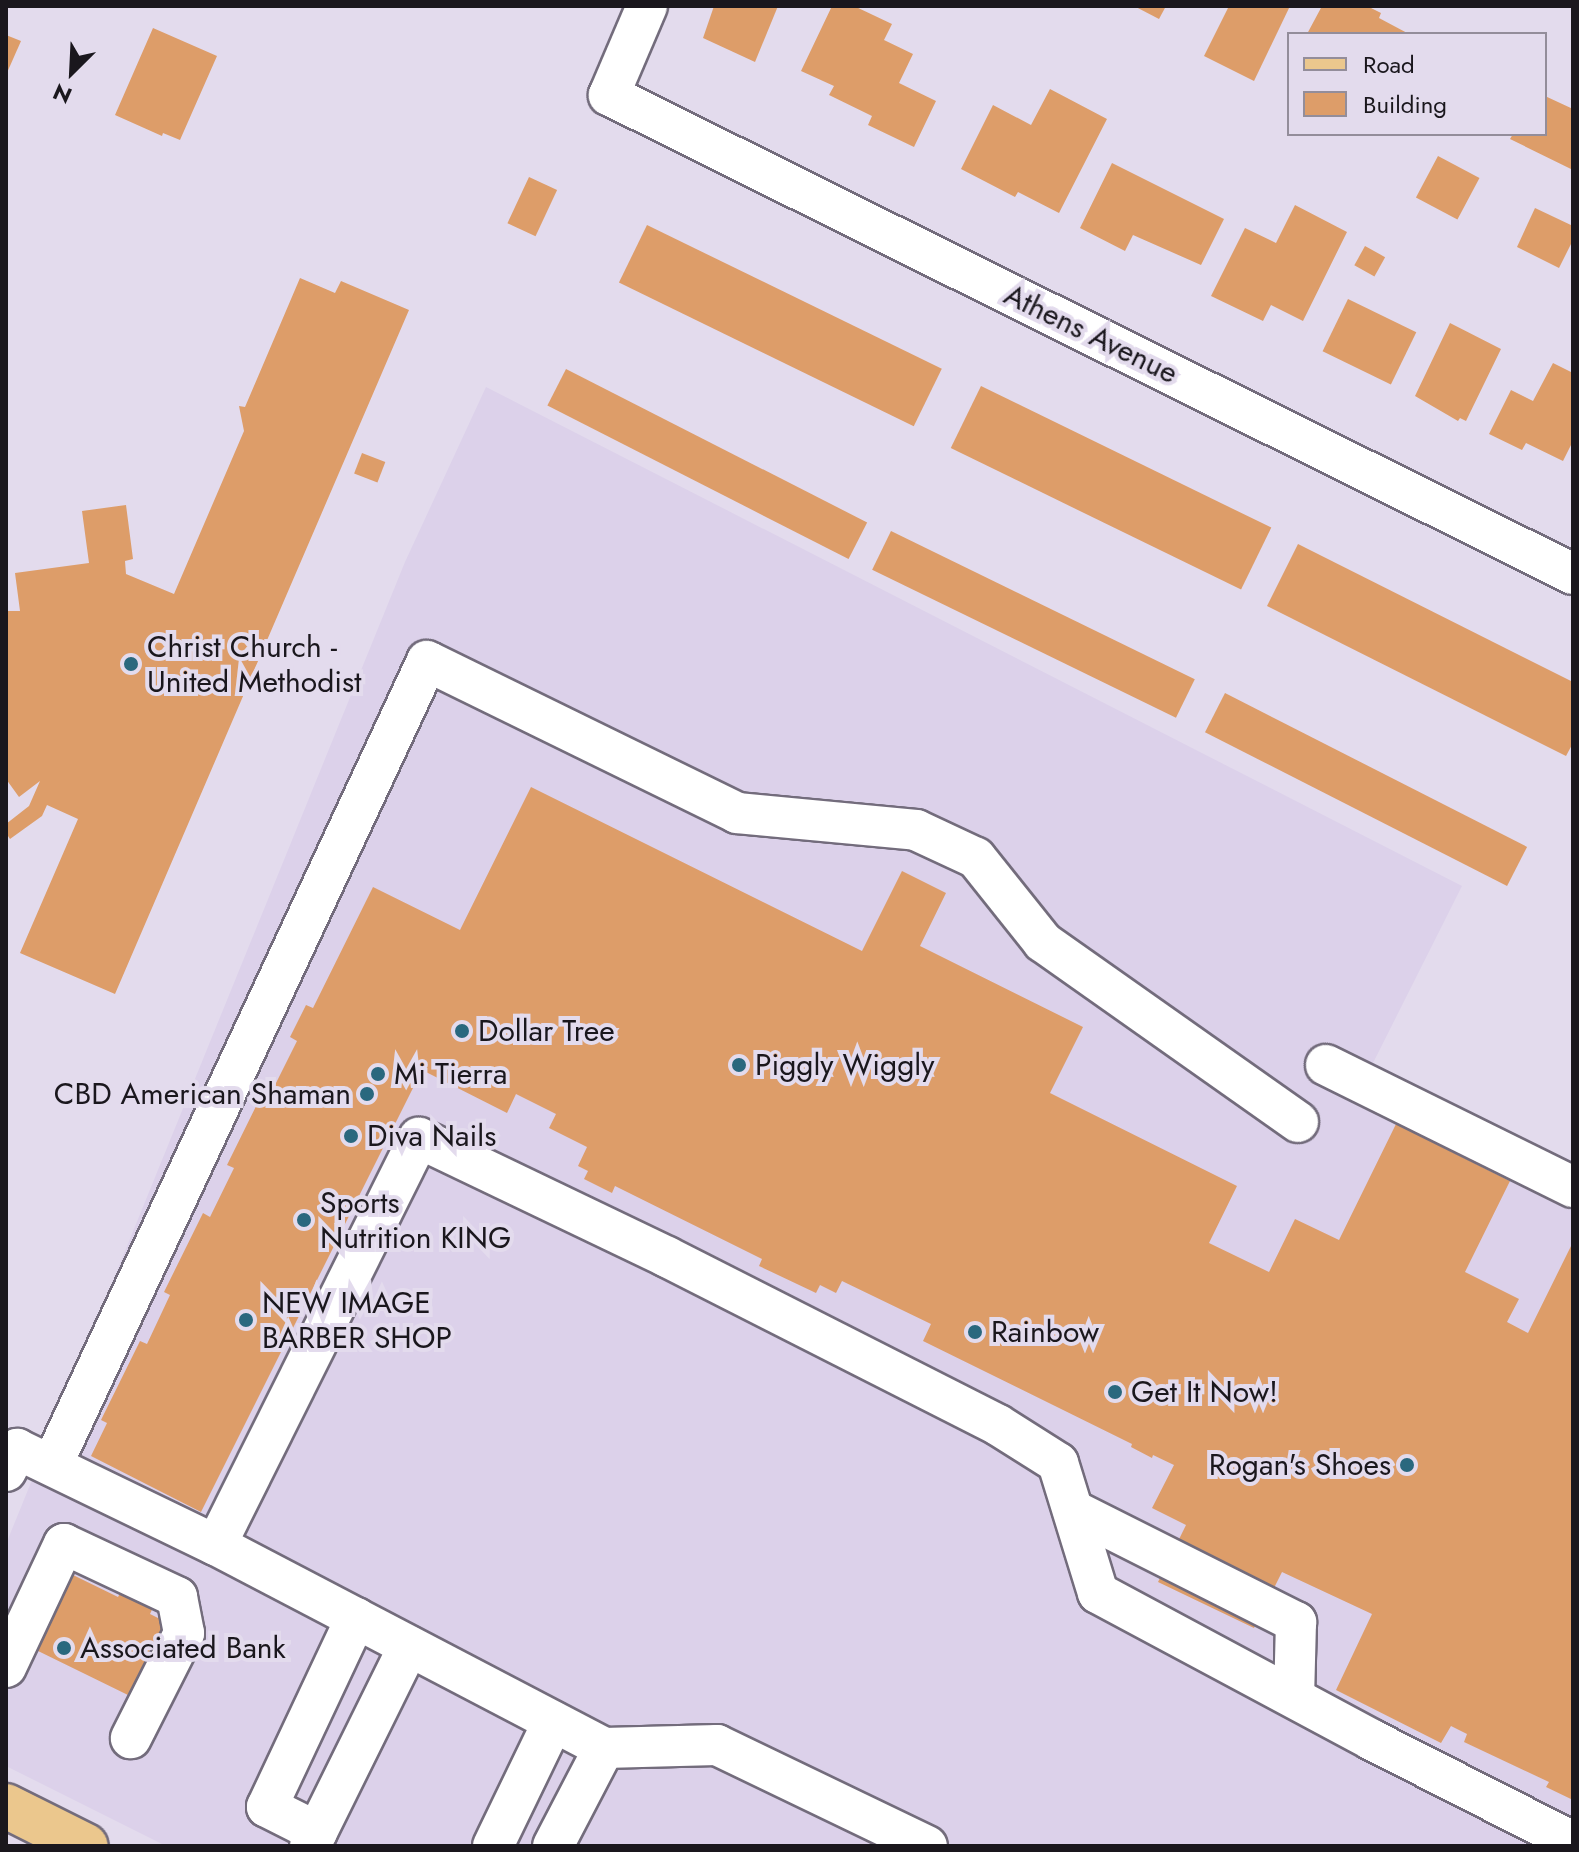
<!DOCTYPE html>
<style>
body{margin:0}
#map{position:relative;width:1579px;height:1852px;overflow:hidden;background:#e3dbed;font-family:Jost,sans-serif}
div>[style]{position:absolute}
.built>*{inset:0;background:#dcd1ea}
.building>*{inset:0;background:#dd9d69;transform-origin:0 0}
.roads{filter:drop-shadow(2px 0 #736c7c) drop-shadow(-2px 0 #736c7c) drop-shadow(0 2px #736c7c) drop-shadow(0 -2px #736c7c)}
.minor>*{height:40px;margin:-20px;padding:0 20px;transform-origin:20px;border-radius:20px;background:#fff}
.major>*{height:44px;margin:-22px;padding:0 22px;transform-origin:22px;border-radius:22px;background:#ebc78d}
.dots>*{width:22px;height:22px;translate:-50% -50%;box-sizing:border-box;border:4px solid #e3dbed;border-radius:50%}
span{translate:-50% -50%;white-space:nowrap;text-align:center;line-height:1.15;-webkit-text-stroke:8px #e3dbed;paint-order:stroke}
.street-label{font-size:30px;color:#1a171d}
.poi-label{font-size:30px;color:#1a171d}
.left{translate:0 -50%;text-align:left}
.right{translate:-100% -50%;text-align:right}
.frame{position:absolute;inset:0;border:8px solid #1a171d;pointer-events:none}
.legend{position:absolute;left:1287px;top:32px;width:260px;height:104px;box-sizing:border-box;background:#e3dbed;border:2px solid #938d9a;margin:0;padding:10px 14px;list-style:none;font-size:24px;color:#1a171d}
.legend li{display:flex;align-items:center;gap:16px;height:40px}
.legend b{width:40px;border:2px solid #938d9a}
.north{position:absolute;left:32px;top:32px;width:80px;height:80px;-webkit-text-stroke:6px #e3dbed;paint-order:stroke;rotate:204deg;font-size:22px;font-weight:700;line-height:32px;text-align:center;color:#1a171d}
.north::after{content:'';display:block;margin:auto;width:28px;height:36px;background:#1a171d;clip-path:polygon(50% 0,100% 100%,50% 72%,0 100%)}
</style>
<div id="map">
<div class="built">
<div style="clip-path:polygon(486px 387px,1462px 886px,1373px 1063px,1573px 1162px,1573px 1846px,166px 1846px,6px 1766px,6px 1544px,405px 562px)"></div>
</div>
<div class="building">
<div style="clip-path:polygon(714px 6px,778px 6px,755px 62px,703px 38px)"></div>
<div style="clip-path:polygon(832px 6px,854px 6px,892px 24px,884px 40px,913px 54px,899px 83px,936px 101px,914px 147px,868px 125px,872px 116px,829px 95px,834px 86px,801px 71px)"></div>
<div style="clip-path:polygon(1134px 6px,1166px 6px,1159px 19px)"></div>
<div style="clip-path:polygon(1229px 6px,1290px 6px,1254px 81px,1204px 56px)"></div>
<div style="clip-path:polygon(1322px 6px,1367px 6px,1381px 13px,1379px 18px,1409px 34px,1307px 34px)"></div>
<div style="clip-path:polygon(153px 28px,217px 56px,180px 140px,163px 133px,162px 136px,115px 115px)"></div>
<div style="clip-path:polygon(6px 35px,21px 41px,6px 75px)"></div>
<div style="clip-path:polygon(1050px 89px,1107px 119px,1059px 213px,1018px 192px,1015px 197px,961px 169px,993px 105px,1031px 125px)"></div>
<div style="clip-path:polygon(1545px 96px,1573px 109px,1573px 170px,1510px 139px,1513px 134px,1545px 134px)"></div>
<div style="left:1438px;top:156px;width:47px;height:47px;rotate:28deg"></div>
<div style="clip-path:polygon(1112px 163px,1224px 219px,1201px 265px,1133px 235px,1125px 251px,1080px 228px)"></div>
<div style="left:529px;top:177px;width:31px;height:51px;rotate:25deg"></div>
<div style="clip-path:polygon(1295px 205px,1347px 232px,1303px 321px,1271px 305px,1263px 321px,1211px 296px,1245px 228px,1276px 243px)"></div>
<div style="clip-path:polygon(1535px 208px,1573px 226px,1573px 240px,1559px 268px,1517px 247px)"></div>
<div style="left:647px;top:225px;width:328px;height:64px;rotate:26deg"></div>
<div style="left:1365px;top:246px;width:23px;height:22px;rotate:29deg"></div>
<div style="clip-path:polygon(300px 278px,335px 293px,341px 281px,409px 310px,115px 994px,20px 953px,78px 819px,47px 805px,42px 816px,10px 839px,6px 833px,6px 824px,29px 806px,40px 781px,19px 797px,6px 779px,6px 611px,20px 611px,15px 573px,89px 563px,82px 511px,126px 505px,133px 559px,125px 561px,126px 574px,174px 594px,244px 431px,239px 406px,245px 407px)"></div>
<div style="left:1348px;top:299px;width:76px;height:58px;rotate:26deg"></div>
<div style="clip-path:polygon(1450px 323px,1501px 349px,1466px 421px,1460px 418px,1458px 421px,1415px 396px)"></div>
<div style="clip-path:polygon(1553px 363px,1573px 373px,1573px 441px,1563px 461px,1526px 443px,1522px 450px,1489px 434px,1511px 390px,1533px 401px)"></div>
<div style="left:566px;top:369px;width:338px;height:41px;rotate:27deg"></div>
<div style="left:981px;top:386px;width:323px;height:69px;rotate:26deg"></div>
<div style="left:362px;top:453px;width:25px;height:22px;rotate:21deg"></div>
<div style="left:891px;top:531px;width:338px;height:43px;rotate:26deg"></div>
<div style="clip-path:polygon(1298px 544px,1573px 682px,1573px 743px,1566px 756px,1267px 606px)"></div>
<div style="left:1225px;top:693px;width:339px;height:44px;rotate:27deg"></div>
<div style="clip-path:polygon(531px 787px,862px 951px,902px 871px,946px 893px,920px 946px,1083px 1027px,1050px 1093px,1237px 1186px,1209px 1243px,1269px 1272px,1295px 1219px,1339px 1240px,1396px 1124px,1510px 1181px,1465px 1272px,1519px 1299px,1507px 1322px,1528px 1333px,1573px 1242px,1573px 1800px,1546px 1787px,1549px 1782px,1464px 1742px,1467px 1734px,1451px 1726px,1441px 1743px,1336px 1690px,1372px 1614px,1282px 1572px,1254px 1628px,1158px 1582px,1186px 1525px,1152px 1508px,1174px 1465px,1153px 1455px,1152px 1458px,1131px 1447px,1132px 1444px,923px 1341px,931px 1324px,842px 1281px,836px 1293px,820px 1285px,816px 1293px,759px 1266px,762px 1259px,615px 1186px,612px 1193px,584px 1179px,588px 1171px,578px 1166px,587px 1147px,549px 1128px,556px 1114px,516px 1094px,507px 1113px,422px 1070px,201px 1512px,91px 1456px,107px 1423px,101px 1420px,140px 1341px,147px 1344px,170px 1295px,164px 1292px,203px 1213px,210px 1217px,234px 1168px,227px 1165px,266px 1086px,273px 1089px,297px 1041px,290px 1037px,306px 1005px,313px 1008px,373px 887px,460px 930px)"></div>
<div style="clip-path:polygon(71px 1574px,118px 1597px,124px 1586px,156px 1601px,150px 1614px,166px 1622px,130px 1696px,34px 1649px)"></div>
</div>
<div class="roads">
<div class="minor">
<div style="left:647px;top:6px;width:97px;rotate:113.1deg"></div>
<div style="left:609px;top:95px;width:1076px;rotate:26.42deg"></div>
<div style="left:1326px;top:1065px;width:275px;rotate:26.3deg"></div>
<div style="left:52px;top:1465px;width:887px;rotate:-64.99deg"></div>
<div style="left:427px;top:661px;width:345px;rotate:26.1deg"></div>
<div style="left:737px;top:813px;width:180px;rotate:5.4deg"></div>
<div style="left:916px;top:830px;width:66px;rotate:25deg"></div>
<div style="left:976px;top:858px;width:107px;rotate:51.4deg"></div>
<div style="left:1043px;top:942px;width:312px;rotate:35.2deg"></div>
<div style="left:6px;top:1471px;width:25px;rotate:-63deg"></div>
<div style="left:17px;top:1449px;width:221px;rotate:25.8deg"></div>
<div style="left:216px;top:1545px;width:455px;rotate:-63.5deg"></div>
<div style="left:419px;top:1138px;width:275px;rotate:25.6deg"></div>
<div style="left:667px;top:1257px;width:371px;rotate:26.9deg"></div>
<div style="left:998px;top:1425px;width:71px;rotate:32.3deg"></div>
<div style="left:1058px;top:1463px;width:136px;rotate:72.9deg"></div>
<div style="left:1098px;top:1593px;width:311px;rotate:28.2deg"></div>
<div style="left:1372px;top:1740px;width:225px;rotate:26.9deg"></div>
<div style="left:1073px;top:1510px;width:250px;rotate:26.7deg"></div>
<div style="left:1296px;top:1622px;width:75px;rotate:91.5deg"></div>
<div style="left:216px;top:1545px;width:438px;rotate:27.6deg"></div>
<div style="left:604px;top:1748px;width:113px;rotate:-1.5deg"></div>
<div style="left:717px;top:1745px;width:233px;rotate:25.7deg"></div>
<div style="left:6px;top:1667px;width:136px;rotate:-64.8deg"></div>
<div style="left:64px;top:1544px;width:125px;rotate:25.1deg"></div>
<div style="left:177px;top:1597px;width:37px;rotate:79deg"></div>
<div style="left:184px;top:1633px;width:118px;rotate:116.8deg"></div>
<div style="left:317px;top:1832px;width:56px;rotate:-153.4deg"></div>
<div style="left:267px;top:1807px;width:209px;rotate:-64.8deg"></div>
<div style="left:310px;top:1846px;width:223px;rotate:-63.7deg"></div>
<div style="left:493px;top:1846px;width:138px;rotate:-64.2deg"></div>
<div style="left:553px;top:1846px;width:110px;rotate:-62.5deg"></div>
</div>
<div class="major">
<div style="left:6px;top:1806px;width:89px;rotate:26.6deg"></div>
</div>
</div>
<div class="dots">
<div style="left:131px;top:664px;background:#2a687e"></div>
<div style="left:462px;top:1031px;background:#2a687e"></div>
<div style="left:739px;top:1065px;background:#2a687e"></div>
<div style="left:378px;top:1074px;background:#2a687e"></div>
<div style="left:367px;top:1094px;background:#2a687e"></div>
<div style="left:351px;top:1136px;background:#2a687e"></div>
<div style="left:304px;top:1220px;background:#2a687e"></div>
<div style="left:246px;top:1320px;background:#2a687e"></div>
<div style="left:975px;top:1332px;background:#2a687e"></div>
<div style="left:1115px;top:1392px;background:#2a687e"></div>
<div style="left:1407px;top:1465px;background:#2a687e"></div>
<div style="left:64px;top:1648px;background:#2a687e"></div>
</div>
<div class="street-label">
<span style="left:1091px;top:334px;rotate:26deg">Athens Avenue</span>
</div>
<div class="poi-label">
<span class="left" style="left:147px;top:664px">Christ Church -<br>United Methodist</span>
<span class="left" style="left:478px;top:1031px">Dollar Tree</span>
<span class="left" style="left:755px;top:1065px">Piggly Wiggly</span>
<span class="left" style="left:394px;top:1074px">Mi Tierra</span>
<span class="right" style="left:351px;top:1094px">CBD American Shaman</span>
<span class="left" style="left:367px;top:1136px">Diva Nails</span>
<span class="left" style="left:320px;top:1220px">Sports<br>Nutrition KING</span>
<span class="left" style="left:262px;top:1320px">NEW IMAGE<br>BARBER SHOP</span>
<span class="left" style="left:991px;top:1332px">Rainbow</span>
<span class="left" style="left:1131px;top:1392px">Get It Now!</span>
<span class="right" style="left:1391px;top:1465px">Rogan's Shoes</span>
<span class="left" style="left:80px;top:1648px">Associated Bank</span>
</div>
<div class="frame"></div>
<ul class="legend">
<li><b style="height:10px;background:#ebc78d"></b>Road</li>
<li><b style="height:22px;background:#dd9d69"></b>Building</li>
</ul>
<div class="north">N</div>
</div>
